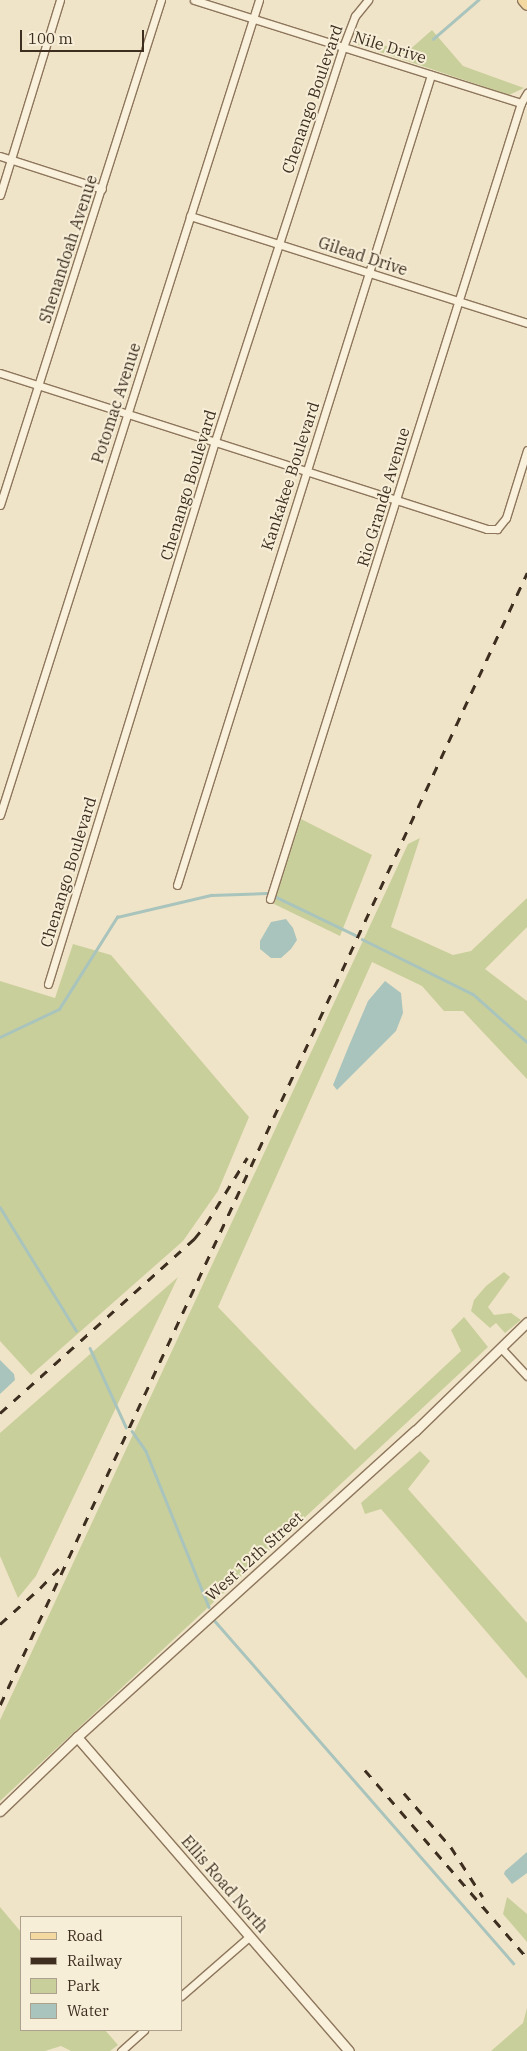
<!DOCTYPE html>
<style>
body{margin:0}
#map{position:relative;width:527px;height:2051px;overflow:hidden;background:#f0e4c8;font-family:"IBM Plex Serif",serif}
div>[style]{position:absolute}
.green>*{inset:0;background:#c9cf9b}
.water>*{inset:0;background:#a9c4bc}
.stream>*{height:2.5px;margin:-1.25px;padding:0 1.25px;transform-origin:1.25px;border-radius:1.25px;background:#a9c4bc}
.roads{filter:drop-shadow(1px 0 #8d765c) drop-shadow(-1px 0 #8d765c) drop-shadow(0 1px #8d765c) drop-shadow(0 -1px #8d765c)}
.minor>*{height:7px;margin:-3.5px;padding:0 3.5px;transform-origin:3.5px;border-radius:3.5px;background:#faf1dc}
.tertiary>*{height:9px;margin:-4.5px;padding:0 4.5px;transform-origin:4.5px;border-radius:4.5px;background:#faf1dc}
.primary>*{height:10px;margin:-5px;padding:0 5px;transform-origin:5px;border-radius:5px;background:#f3d9a0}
.rail>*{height:2.5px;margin-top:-1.25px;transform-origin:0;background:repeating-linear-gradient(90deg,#3d2e20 0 9px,transparent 0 18px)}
span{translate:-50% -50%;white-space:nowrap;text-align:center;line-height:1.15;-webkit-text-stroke:4px #f7eed8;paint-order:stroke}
.street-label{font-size:16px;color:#3d2e20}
.legend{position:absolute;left:20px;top:1916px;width:162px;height:115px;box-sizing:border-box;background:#f7eed8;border:1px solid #ada18e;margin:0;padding:6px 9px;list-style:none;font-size:15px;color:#3d2e20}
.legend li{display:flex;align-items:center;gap:10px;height:25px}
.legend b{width:25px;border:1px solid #ada18e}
.scale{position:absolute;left:20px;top:30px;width:124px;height:22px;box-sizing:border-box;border:2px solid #3d2e20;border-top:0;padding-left:6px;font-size:15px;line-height:18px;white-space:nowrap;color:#3d2e20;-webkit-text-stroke:4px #f7eed8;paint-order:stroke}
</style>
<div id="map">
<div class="green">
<div style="clip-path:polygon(432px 30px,463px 66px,524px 88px,509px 95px,353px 43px,354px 37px,407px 52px)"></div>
<div style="clip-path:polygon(301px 819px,372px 855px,340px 936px,274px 904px)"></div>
<div style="clip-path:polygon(420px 838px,391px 927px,453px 955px,471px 951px,527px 898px,527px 927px,485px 969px,527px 1001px,527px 1079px,463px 1011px,444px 1011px,422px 986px,372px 962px,218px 1307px,355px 1450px,461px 1351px,451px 1330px,464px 1317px,488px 1347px,0 1801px,0 1720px,408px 844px)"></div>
<div style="clip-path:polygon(73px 944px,111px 955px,249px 1117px,218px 1191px,183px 1241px,31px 1375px,0 1341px,0 981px,55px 998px)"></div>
<div style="clip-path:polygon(504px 1272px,510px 1277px,488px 1307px,494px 1315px,511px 1313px,521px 1320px,505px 1333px,496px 1323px,490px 1328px,471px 1311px,474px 1300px,486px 1286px)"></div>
<div style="clip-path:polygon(178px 1277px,36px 1576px,18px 1598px,0 1556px,0 1433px)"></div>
<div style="clip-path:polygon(420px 1451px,430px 1461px,408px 1489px,527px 1623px,527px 1679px,381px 1509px,365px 1514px,361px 1503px)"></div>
<div style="clip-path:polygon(507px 1897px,527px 1914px,527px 1942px,503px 1914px)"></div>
<div style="clip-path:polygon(0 1907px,21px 1932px,21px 2030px,105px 2030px,118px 2045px,110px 2051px,71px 2051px,61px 2046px,45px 2051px,0 2051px)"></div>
<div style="clip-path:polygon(527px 2008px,527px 2051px,491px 2051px,523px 2023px)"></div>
</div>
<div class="water">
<div style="clip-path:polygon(286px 919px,293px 928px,297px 940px,291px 949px,281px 958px,271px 958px,260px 949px,260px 941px,271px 922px)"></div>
<div style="clip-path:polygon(385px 981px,401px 993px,403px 1013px,396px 1031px,337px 1090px,333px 1085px,348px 1048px,368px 1001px)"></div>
<div style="clip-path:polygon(0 1360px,14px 1374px,15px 1380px,0 1394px)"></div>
<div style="clip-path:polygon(527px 1852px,527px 1873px,512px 1884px,504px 1874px,505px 1871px)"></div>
</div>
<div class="stream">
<div style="left:433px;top:39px;width:60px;rotate:-40.9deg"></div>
<div style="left:274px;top:896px;width:90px;rotate:25.7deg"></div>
<div style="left:362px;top:939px;width:124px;rotate:26.4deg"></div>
<div style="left:473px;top:994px;width:72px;rotate:41.6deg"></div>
<div style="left:0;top:1037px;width:65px;rotate:-25.4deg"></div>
<div style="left:59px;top:1009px;width:109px;rotate:-57.8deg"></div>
<div style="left:117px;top:917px;width:97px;rotate:-13.2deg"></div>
<div style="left:211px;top:895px;width:56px;rotate:-2deg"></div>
<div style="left:0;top:1207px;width:145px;rotate:58.3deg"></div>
<div style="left:90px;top:1348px;width:87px;rotate:65.5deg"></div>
<div style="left:132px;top:1431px;width:24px;rotate:55deg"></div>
<div style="left:146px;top:1451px;width:168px;rotate:68deg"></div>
<div style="left:215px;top:1621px;width:454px;rotate:48.9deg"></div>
</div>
<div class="roads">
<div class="minor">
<div style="left:194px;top:0;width:343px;rotate:17.5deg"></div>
<div style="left:0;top:156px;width:107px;rotate:17.9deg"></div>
<div style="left:0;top:195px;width:204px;rotate:-72.9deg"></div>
<div style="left:190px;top:216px;width:354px;rotate:17.6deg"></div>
<div style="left:0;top:373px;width:511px;rotate:17.76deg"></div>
<div style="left:487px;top:529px;width:10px"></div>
<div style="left:497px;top:529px;width:14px;rotate:-51deg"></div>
<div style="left:506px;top:518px;width:71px;rotate:-72.8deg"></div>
<div style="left:0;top:505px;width:530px;rotate:-72.32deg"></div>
<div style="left:0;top:815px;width:855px;rotate:-72.37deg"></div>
<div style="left:177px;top:885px;width:849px;rotate:-72.59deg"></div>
<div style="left:270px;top:899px;width:835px;rotate:-72.5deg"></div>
<div style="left:521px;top:103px;width:12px;rotate:-59deg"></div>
<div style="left:48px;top:984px;width:568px;rotate:-72.9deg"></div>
<div style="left:215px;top:441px;width:414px;rotate:-72deg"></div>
<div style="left:343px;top:47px;width:33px;rotate:-69deg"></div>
<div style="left:355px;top:16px;width:21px;rotate:-51deg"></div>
<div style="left:501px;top:1348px;width:38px;rotate:47deg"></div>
<div style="left:181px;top:1996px;width:91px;rotate:-41deg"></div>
<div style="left:121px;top:2051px;width:31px;rotate:-42deg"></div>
</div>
<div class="tertiary">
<div style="left:77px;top:1737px;width:415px;rotate:49.1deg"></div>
<div style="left:0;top:1811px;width:107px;rotate:-43.9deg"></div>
<div style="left:77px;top:1737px;width:456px;rotate:-42.2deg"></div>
<div style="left:415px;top:1431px;width:156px;rotate:-44.2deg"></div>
</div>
<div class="primary">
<div style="left:523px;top:0;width:6px;rotate:51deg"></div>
</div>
</div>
<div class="rail">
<div style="left:0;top:1413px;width:261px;rotate:-41.9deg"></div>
<div style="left:194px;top:1239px;width:19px;rotate:-51deg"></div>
<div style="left:206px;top:1224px;width:78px;rotate:-58.2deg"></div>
<div style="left:0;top:1624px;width:54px;rotate:-42deg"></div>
<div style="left:40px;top:1588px;width:29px;rotate:-46deg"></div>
<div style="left:0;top:1705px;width:1249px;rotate:-65.04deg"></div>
<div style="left:365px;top:1770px;width:248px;rotate:49.2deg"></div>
<div style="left:404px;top:1793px;width:72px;rotate:49deg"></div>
<div style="left:451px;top:1847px;width:59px;rotate:57.4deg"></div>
</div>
<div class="street-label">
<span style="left:390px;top:47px;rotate:17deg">Nile Drive</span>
<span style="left:312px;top:99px;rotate:-71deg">Chenango Boulevard</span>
<span style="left:68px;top:249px;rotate:-72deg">Shenandoah Avenue</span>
<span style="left:363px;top:256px;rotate:18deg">Gilead Drive</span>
<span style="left:116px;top:403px;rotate:-72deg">Potomac Avenue</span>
<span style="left:290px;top:476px;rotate:-72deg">Kankakee Boulevard</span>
<span style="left:188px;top:485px;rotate:-73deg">Chenango Boulevard</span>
<span style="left:383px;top:497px;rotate:-73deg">Rio Grande Avenue</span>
<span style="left:68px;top:872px;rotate:-73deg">Chenango Boulevard</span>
<span style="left:254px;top:1556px;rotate:-42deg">West 12th Street</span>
<span style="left:225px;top:1884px;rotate:49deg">Ellis Road North</span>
</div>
<ul class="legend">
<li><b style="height:6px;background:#f3d9a0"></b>Road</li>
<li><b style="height:6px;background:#3d2e20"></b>Railway</li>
<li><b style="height:14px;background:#c9cf9b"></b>Park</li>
<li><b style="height:14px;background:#a9c4bc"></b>Water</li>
</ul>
<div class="scale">100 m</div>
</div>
